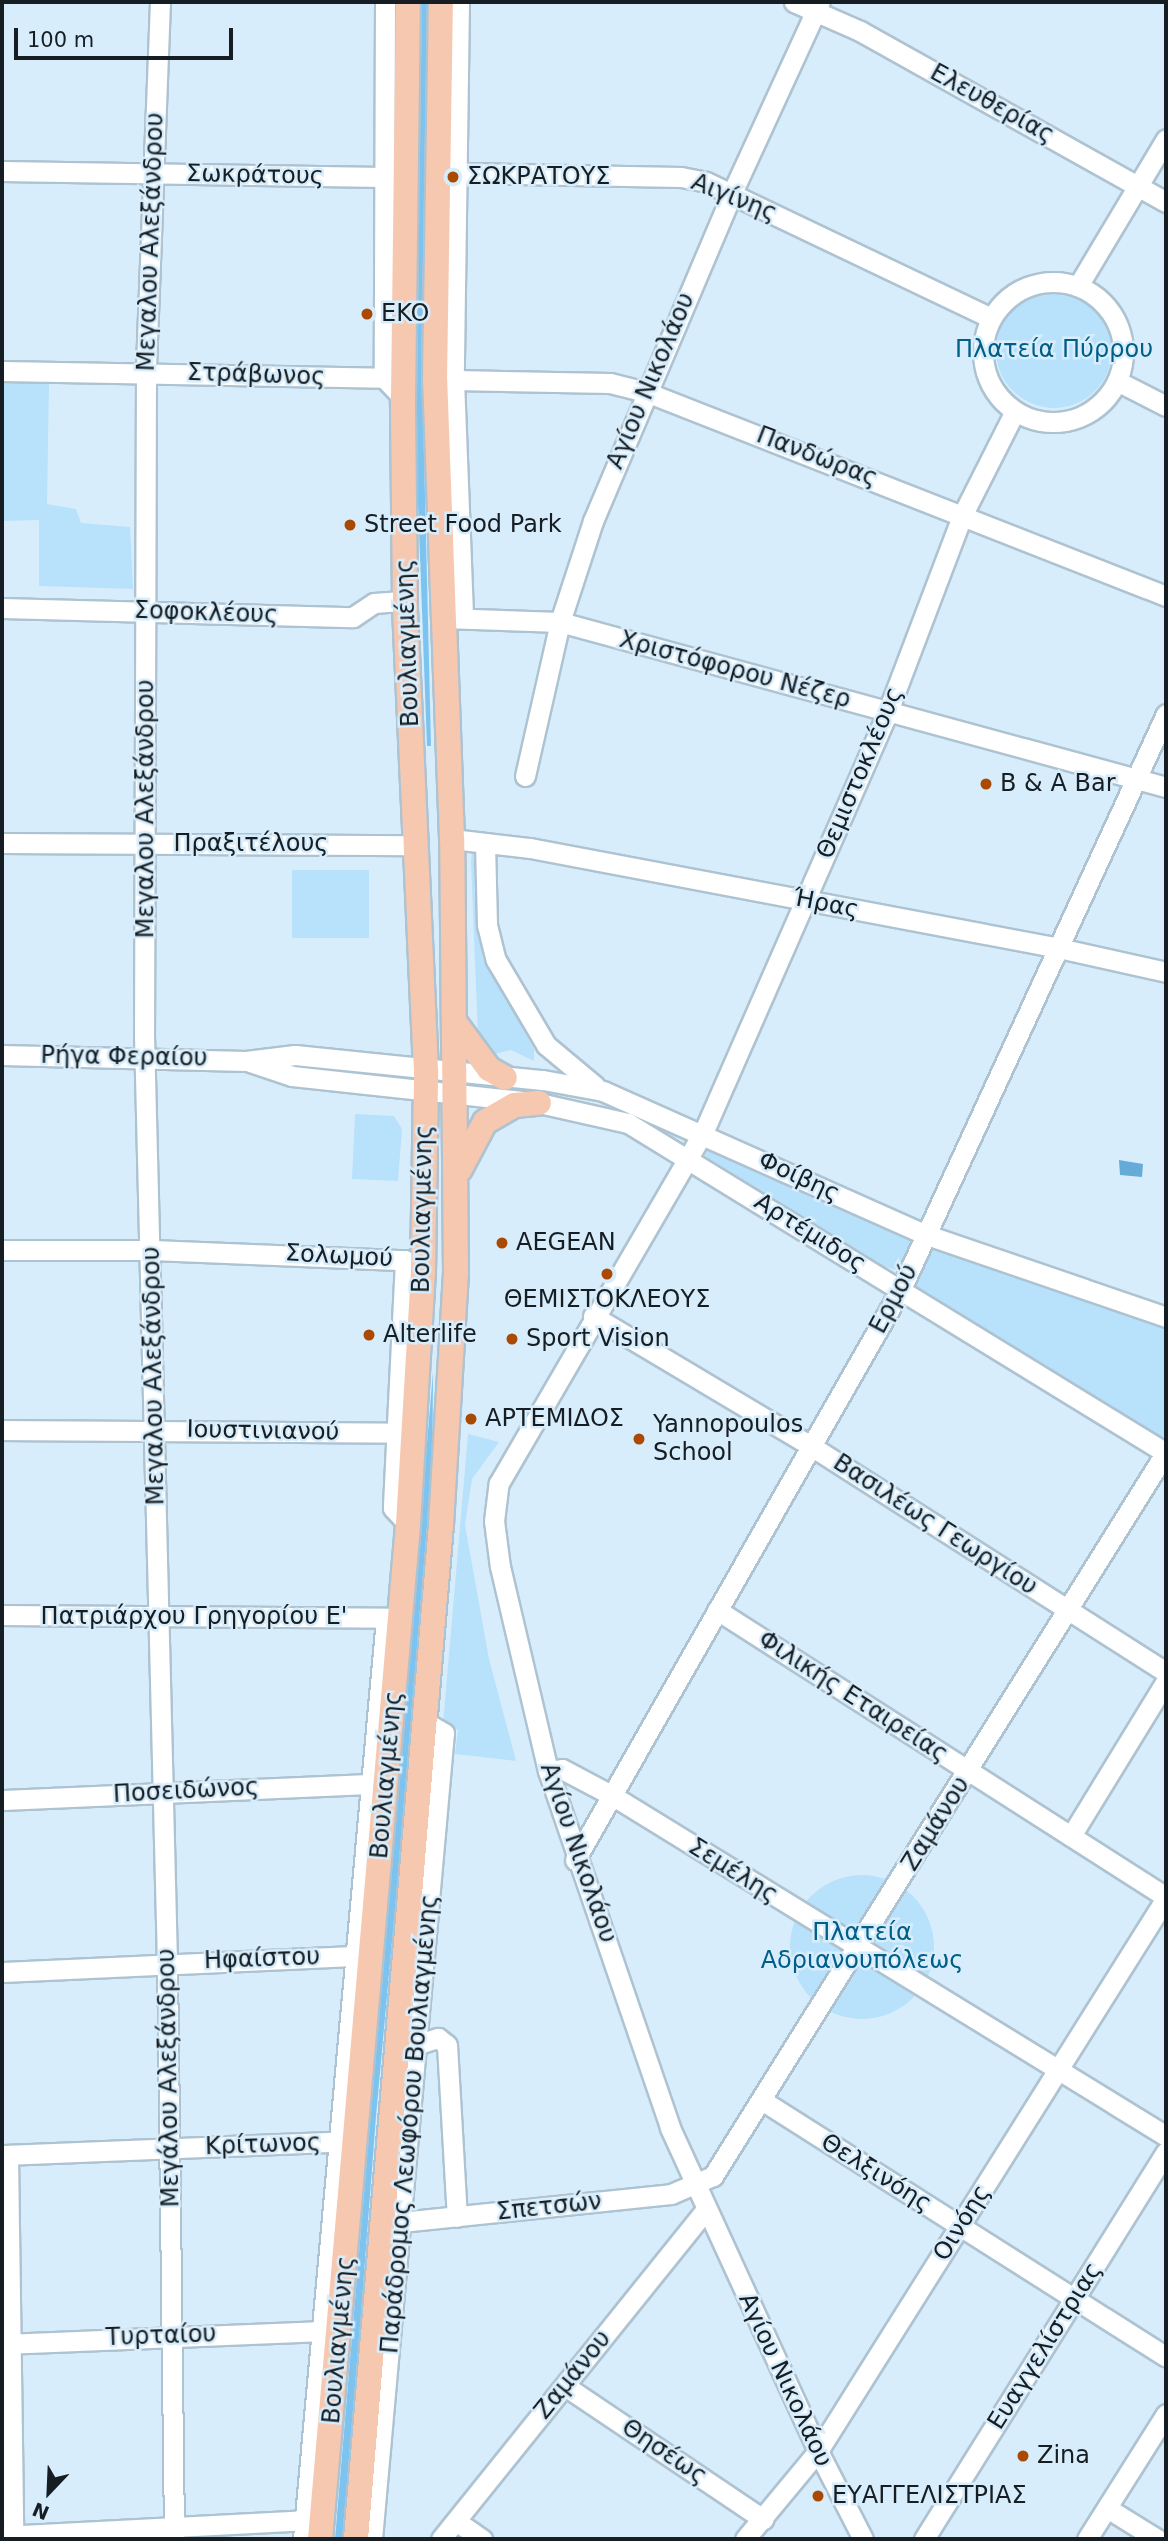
<!DOCTYPE html>
<meta charset="utf-8">
<style>
body{margin:0}
#map{position:relative;width:1168px;height:2541px;overflow:hidden;background:#d8edfb;font-family:"DejaVu Sans",sans-serif}
div>[style]{position:absolute}
.green>*{inset:0;background:#b8e1fb;transform-origin:0 0}
.round{border-radius:50%}
.forest>*{inset:0;background:#7dc3f0}
.water>*{inset:0;background:#65abd7}
.roads{filter:drop-shadow(2px 0 #aec3d1) drop-shadow(-2px 0 #aec3d1) drop-shadow(0 2px #aec3d1) drop-shadow(0 -2px #aec3d1)}
.minor>*{height:19px;margin:-9.5px;padding:0 9.5px;transform-origin:9.5px;border-radius:9.5px;background:#fff}
.minor>.ring{margin:-9.5px;padding:0;box-sizing:content-box;background:none;border:19px solid #fff;border-radius:50%}
.major>*{height:24px;margin:-12px;padding:0 12px;transform-origin:12px;border-radius:12px;background:#f7c8b0}
.dots>*{width:19px;height:19px;translate:-50% -50%;box-sizing:border-box;border:4px solid #d8edfb;border-radius:50%}
span{translate:-50% -50%;white-space:nowrap;text-align:center;line-height:1.15;-webkit-text-stroke:5px #d8edfb;paint-order:stroke}
.street-label{font-size:24px;color:#161e23}
.poi-label{font-size:24px;color:#161e23}
.left{translate:0 -50%;text-align:left}
.park-label{font-size:24px;color:#005e87}
.frame{position:absolute;inset:0;border:4px solid #161e23;pointer-events:none}
.north{position:absolute;left:14px;top:2457px;width:70px;height:70px;-webkit-text-stroke:5px #d8edfb;paint-order:stroke;rotate:203deg;font-size:19px;font-weight:700;line-height:28px;text-align:center;color:#161e23}
.north::after{content:'';display:block;margin:auto;width:24px;height:32px;background:#161e23;clip-path:polygon(50% 0,100% 100%,50% 72%,0 100%)}
.scale{position:absolute;left:14px;top:28px;width:219px;height:32px;box-sizing:border-box;border:4px solid #161e23;border-top:0;padding-left:9px;font-size:21px;line-height:24px;white-space:nowrap;color:#161e23;-webkit-text-stroke:5px #d8edfb;paint-order:stroke}
</style>
<div id="map">
<div class="green">
<div class="round" style="left:996px;top:292px;width:116px;height:116px"></div>
<div style="clip-path:polygon(2px 383px,49px 383px,47px 504px,76px 509px,81px 523px,130px 527px,133px 589px,39px 586px,39px 520px,2px 521px)"></div>
<div style="clip-path:polygon(477px 848px,477px 926px,483px 958px,534px 1049px,534px 1061px,511px 1050px,491px 1055px,478px 1035px,471px 862px,472px 850px)"></div>
<div style="left:292px;top:870px;width:77px;height:68px"></div>
<div style="clip-path:polygon(355px 1114px,394px 1116px,402px 1129px,398px 1181px,352px 1179px)"></div>
<div style="clip-path:polygon(709px 1148px,907px 1236px,912px 1241px,897px 1270px,882px 1266px,705px 1156px)"></div>
<div style="clip-path:polygon(932px 1247px,1166px 1328px,1166px 1432px,1159px 1443px,911px 1289px)"></div>
<div style="clip-path:polygon(468px 1434px,499px 1442px,472px 1479px,465px 1525px,489px 1659px,516px 1761px,455px 1754px,458px 1730px,443px 1724px)"></div>
<div class="round" style="left:790px;top:1875px;width:144px;height:144px"></div>
</div>
<div class="forest">
<div style="clip-path:polygon(420px 2px,427px 2px,423px 412px,431px 746px,427px 746px,415px 422px)"></div>
<div style="clip-path:polygon(433px 1372px,432px 1504px,376px 2116px,344px 2539px,335px 2539px)"></div>
</div>
<div class="water">
<div style="clip-path:polygon(1119px 1160px,1143px 1164px,1142px 1177px,1120px 1175px)"></div>
</div>
<div class="roads">
<div class="minor">
<div style="left:160px;top:2px;width:370px;rotate:92.2deg"></div>
<div style="left:146px;top:372px;width:663px;rotate:90.17deg"></div>
<div style="left:144px;top:1035px;width:927px;rotate:88.58deg"></div>
<div style="left:167px;top:1962px;width:577px;rotate:89.3deg"></div>
<div style="left:385px;top:2px;width:376px;rotate:90.2deg"></div>
<div style="left:384px;top:378px;width:28px;rotate:46deg"></div>
<div style="left:459px;top:2px;width:378px;rotate:90.8deg"></div>
<div style="left:454px;top:380px;width:238px;rotate:87.8deg"></div>
<div style="left:794px;top:2px;width:72px;rotate:23.7deg"></div>
<div style="left:860px;top:31px;width:351px;rotate:29.2deg"></div>
<div style="left:2px;top:171px;width:381px;rotate:0.9deg"></div>
<div style="left:455px;top:173px;width:226px;rotate:1deg"></div>
<div style="left:681px;top:177px;width:25px;rotate:11deg"></div>
<div style="left:706px;top:182px;width:316px;rotate:25.5deg"></div>
<div class="ring" style="left:983px;top:282px;width:121px;height:121px"></div>
<div style="left:1078px;top:286px;width:171px;rotate:-59.1deg"></div>
<div style="left:2px;top:371px;width:382px;rotate:1deg"></div>
<div style="left:454px;top:380px;width:156px;rotate:1.1deg"></div>
<div style="left:610px;top:383px;width:37px;rotate:14deg"></div>
<div style="left:646px;top:392px;width:559px;rotate:21.42deg"></div>
<div style="left:1117px;top:381px;width:55px;rotate:27deg"></div>
<div style="left:2px;top:608px;width:351px;rotate:1.5deg"></div>
<div style="left:353px;top:617px;width:25px;rotate:-34deg"></div>
<div style="left:374px;top:603px;width:31px;rotate:-4deg"></div>
<div style="left:442px;top:618px;width:118px;rotate:1.9deg"></div>
<div style="left:560px;top:622px;width:628px;rotate:15.23deg"></div>
<div style="left:525px;top:776px;width:158px;rotate:-77.2deg"></div>
<div style="left:560px;top:622px;width:106px;rotate:-71.9deg"></div>
<div style="left:593px;top:521px;width:356px;rotate:-67deg"></div>
<div style="left:732px;top:193px;width:210px;rotate:-65.3deg"></div>
<div style="left:452px;top:839px;width:79px;rotate:6.6deg"></div>
<div style="left:530px;top:848px;width:538px;rotate:10.7deg"></div>
<div style="left:1059px;top:948px;width:110px;rotate:12.6deg"></div>
<div style="left:2px;top:843px;width:414px;rotate:0.3deg"></div>
<div style="left:485px;top:843px;width:82px;rotate:88.6deg"></div>
<div style="left:487px;top:925px;width:36px;rotate:76deg"></div>
<div style="left:496px;top:960px;width:99px;rotate:59.5deg"></div>
<div style="left:546px;top:1045px;width:64px;rotate:39.9deg"></div>
<div style="left:2px;top:1055px;width:244px;rotate:1.4deg"></div>
<div style="left:246px;top:1061px;width:49px;rotate:-7deg"></div>
<div style="left:295px;top:1055px;width:249px;rotate:5.8deg"></div>
<div style="left:543px;top:1080px;width:61px;rotate:10.4deg"></div>
<div style="left:603px;top:1091px;width:355px;rotate:24deg"></div>
<div style="left:927px;top:1235px;width:253px;rotate:18.9deg"></div>
<div style="left:250px;top:1062px;width:44px;rotate:18.4deg"></div>
<div style="left:292px;top:1076px;width:248px;rotate:6.2deg"></div>
<div style="left:539px;top:1103px;width:91px;rotate:12.7deg"></div>
<div style="left:628px;top:1123px;width:631px;rotate:31.52deg"></div>
<div style="left:2px;top:1250px;width:150px"></div>
<div style="left:152px;top:1250px;width:253px;rotate:2.3deg"></div>
<div style="left:405px;top:1260px;width:248px;rotate:92.8deg"></div>
<div style="left:393px;top:1508px;width:22px;rotate:47deg"></div>
<div style="left:593px;top:1316px;width:254px;rotate:30.8deg"></div>
<div style="left:811px;top:1446px;width:421px;rotate:32.5deg"></div>
<div style="left:2px;top:1430px;width:397px;rotate:0.4deg"></div>
<div style="left:717px;top:1610px;width:533px;rotate:32.59deg"></div>
<div style="left:2px;top:1615px;width:384px;rotate:0.4deg"></div>
<div style="left:386px;top:1618px;width:925px;rotate:95.15deg"></div>
<div style="left:548px;top:1771px;width:14px;rotate:-8deg"></div>
<div style="left:562px;top:1769px;width:58px;rotate:27.9deg"></div>
<div style="left:613px;top:1796px;width:649px;rotate:31.58deg"></div>
<div style="left:2px;top:1800px;width:369px;rotate:-2.5deg"></div>
<div style="left:1071px;top:1836px;width:182px;rotate:-58.5deg"></div>
<div style="left:575px;top:1860px;width:658px;rotate:-60.28deg"></div>
<div style="left:901px;top:1289px;width:633px;rotate:-65.26deg"></div>
<div style="left:2px;top:1972px;width:353px;rotate:-2.6deg"></div>
<div style="left:419px;top:2044px;width:20px;rotate:-18deg"></div>
<div style="left:438px;top:2038px;width:11px;rotate:38deg"></div>
<div style="left:447px;top:2045px;width:172px;rotate:86.7deg"></div>
<div style="left:763px;top:2101px;width:477px;rotate:32.4deg"></div>
<div style="left:2px;top:2155px;width:348px;rotate:-2.3deg"></div>
<div style="left:8px;top:2155px;width:381px;rotate:89.2deg"></div>
<div style="left:401px;top:2222px;width:271px;rotate:-5.9deg"></div>
<div style="left:671px;top:2194px;width:46px;rotate:-23.2deg"></div>
<div style="left:713px;top:2176px;width:854px;rotate:-57.97deg"></div>
<div style="left:2px;top:2344px;width:319px;rotate:-2.3deg"></div>
<div style="left:565px;top:2386px;width:239px;rotate:33.9deg"></div>
<div style="left:1107px;top:2508px;width:59px;rotate:31.8deg"></div>
<div style="left:456px;top:2521px;width:32px;rotate:35deg"></div>
<div style="left:3px;top:2536px;width:302px;rotate:-3deg"></div>
<div style="left:372px;top:2539px;width:809px;rotate:-84.9deg"></div>
<div style="left:444px;top:1733px;width:24px;rotate:-150deg"></div>
<div style="left:441px;top:2539px;width:421px;rotate:-51.2deg"></div>
<div style="left:745px;top:2539px;width:114px;rotate:-50.3deg"></div>
<div style="left:818px;top:2451px;width:653px;rotate:-57.82deg"></div>
<div style="left:863px;top:2539px;width:99px;rotate:-117.1deg"></div>
<div style="left:818px;top:2451px;width:356px;rotate:-114.6deg"></div>
<div style="left:670px;top:2127px;width:376px;rotate:-108.9deg"></div>
<div style="left:548px;top:1771px;width:210px;rotate:-103.2deg"></div>
<div style="left:500px;top:1567px;width:46px;rotate:-97.4deg"></div>
<div style="left:494px;top:1521px;width:38px;rotate:-83deg"></div>
<div style="left:499px;top:1483px;width:405px;rotate:-59.8deg"></div>
<div style="left:703px;top:1133px;width:461px;rotate:-66.3deg"></div>
<div style="left:888px;top:711px;width:211px;rotate:-69.2deg"></div>
<div style="left:963px;top:514px;width:115px;rotate:-63.2deg"></div>
<div style="left:924px;top:2539px;width:456px;rotate:-58deg"></div>
<div style="left:1087px;top:2539px;width:148px;rotate:-57.7deg"></div>
</div>
<div class="major">
<div style="left:455px;top:1023px;width:57px;rotate:53.5deg"></div>
<div style="left:489px;top:1069px;width:18px;rotate:29deg"></div>
<div style="left:460px;top:1169px;width:53px;rotate:-62deg"></div>
<div style="left:485px;top:1122px;width:34px;rotate:-30deg"></div>
<div style="left:515px;top:1105px;width:24px;rotate:-5deg"></div>
<div style="left:320px;top:2539px;width:1019px;rotate:-85.04deg"></div>
<div style="left:408px;top:1524px;width:252px;rotate:-86.6deg"></div>
<div style="left:423px;top:1272px;width:201px;rotate:-89.1deg"></div>
<div style="left:426px;top:1071px;width:470px;rotate:-92.6deg"></div>
<div style="left:405px;top:601px;width:203px;rotate:-90.6deg"></div>
<div style="left:403px;top:398px;width:396px;rotate:-89.3deg"></div>
<div style="left:356px;top:2539px;width:1018px;rotate:-85.21deg"></div>
<div style="left:441px;top:1525px;width:252px;rotate:-86.6deg"></div>
<div style="left:456px;top:1273px;width:434px;rotate:-90.5deg"></div>
<div style="left:452px;top:839px;width:459px;rotate:-92.1deg"></div>
<div style="left:435px;top:380px;width:378px;rotate:-89.1deg"></div>
</div>
</div>
<div class="dots">
<div style="left:453px;top:177px;background:#aa4a02"></div>
<div style="left:367px;top:314px;background:#aa4a02"></div>
<div style="left:350px;top:525px;background:#aa4a02"></div>
<div style="left:986px;top:784px;background:#aa4a02"></div>
<div style="left:502px;top:1243px;background:#aa4a02"></div>
<div style="left:607px;top:1274px;background:#aa4a02"></div>
<div style="left:369px;top:1335px;background:#aa4a02"></div>
<div style="left:512px;top:1339px;background:#aa4a02"></div>
<div style="left:471px;top:1419px;background:#aa4a02"></div>
<div style="left:639px;top:1439px;background:#aa4a02"></div>
<div style="left:1023px;top:2456px;background:#aa4a02"></div>
<div style="left:818px;top:2496px;background:#aa4a02"></div>
</div>
<div class="street-label">
<span style="left:992px;top:104px;rotate:29deg">Ελευθερίας</span>
<span style="left:255px;top:175px;rotate:1deg">Σωκράτους</span>
<span style="left:734px;top:198px;rotate:22deg">Αιγίνης</span>
<span style="left:151px;top:242px;rotate:-88deg">Μεγαλου Αλεξάνδρου</span>
<span style="left:256px;top:375px;rotate:2deg">Στράβωνος</span>
<span style="left:651px;top:381px;rotate:-67deg">Αγίου Νικολάου</span>
<span style="left:817px;top:457px;rotate:21deg">Πανδώρας</span>
<span style="left:206px;top:613px;rotate:2deg">Σοφοκλέους</span>
<span style="left:408px;top:643px;rotate:-92deg">Βουλιαγμένης</span>
<span style="left:735px;top:670px;rotate:15deg">Χριστόφορου Νέζερ</span>
<span style="left:860px;top:773px;rotate:-67deg">Θεμιστοκλέους</span>
<span style="left:146px;top:809px;rotate:-90deg">Μεγαλου Αλεξάνδρου</span>
<span style="left:251px;top:844px">Πραξιτέλους</span>
<span style="left:826px;top:904px;rotate:11deg">Ήρας</span>
<span style="left:124px;top:1057px;rotate:1deg">Ρήγα Φεραίου</span>
<span style="left:799px;top:1177px;rotate:25deg">Φοίβης</span>
<span style="left:423px;top:1209px;rotate:-89deg">Βουλιαγμένης</span>
<span style="left:810px;top:1233px;rotate:32deg">Αρτέμιδος</span>
<span style="left:339px;top:1256px;rotate:3deg">Σολωμού</span>
<span style="left:894px;top:1299px;rotate:-62deg">Ερμού</span>
<span style="left:154px;top:1376px;rotate:-91deg">Μεγαλου Αλεξάνδρου</span>
<span style="left:263px;top:1431px;rotate:1deg">Ιουστινιανού</span>
<span style="left:935px;top:1525px;rotate:33deg">Βασιλέως Γεωργίου</span>
<span style="left:194px;top:1617px">Πατριάρχου Γρηγορίου E'</span>
<span style="left:853px;top:1697px;rotate:33deg">Φιλικής Εταιρείας</span>
<span style="left:387px;top:1775px;rotate:-85deg">Βουλιαγμένης</span>
<span style="left:186px;top:1791px;rotate:-3deg">Ποσειδώνος</span>
<span style="left:936px;top:1824px;rotate:-58deg">Ζαμάνου</span>
<span style="left:578px;top:1853px;rotate:71deg">Αγίου Νικολάου</span>
<span style="left:733px;top:1871px;rotate:32deg">Σεμέλης</span>
<span style="left:262px;top:1959px;rotate:-2deg">Ηφαίστου</span>
<span style="left:169px;top:2078px;rotate:-91deg">Μεγάλου Αλεξάνδρου</span>
<span style="left:410px;top:2124px;rotate:-85deg">Παράδρομος Λεωφόρου Βουλιαγμένης</span>
<span style="left:263px;top:2145px;rotate:-2deg">Κρίτωνος</span>
<span style="left:876px;top:2173px;rotate:32deg">Θελξινόης</span>
<span style="left:549px;top:2207px;rotate:-6deg">Σπετσών</span>
<span style="left:962px;top:2223px;rotate:-58deg">Οινόης</span>
<span style="left:161px;top:2336px;rotate:-2deg">Τυρταίου</span>
<span style="left:339px;top:2340px;rotate:-85deg">Βουλιαγμένης</span>
<span style="left:1045px;top:2346px;rotate:-58deg">Ευαγγελίστριας</span>
<span style="left:573px;top:2375px;rotate:-51deg">Ζαμάνου</span>
<span style="left:785px;top:2380px;rotate:65deg">Αγίου Νικολάου</span>
<span style="left:664px;top:2452px;rotate:34deg">Θησέως</span>
</div>
<div class="poi-label">
<span class="left" style="left:467px;top:177px">ΣΩΚΡΑΤΟΥΣ</span>
<span class="left" style="left:381px;top:314px">EKO</span>
<span class="left" style="left:364px;top:525px">Street Food Park</span>
<span class="left" style="left:1000px;top:784px">B &amp; A Bar</span>
<span class="left" style="left:516px;top:1243px">AEGEAN</span>
<span style="left:607px;top:1300px">ΘΕΜΙΣΤΟΚΛΕΟΥΣ</span>
<span class="left" style="left:383px;top:1335px">Alterlife</span>
<span class="left" style="left:526px;top:1339px">Sport Vision</span>
<span class="left" style="left:485px;top:1419px">ΑΡΤΕΜΙΔΟΣ</span>
<span class="left" style="left:653px;top:1439px">Yannopoulos<br>School</span>
<span class="left" style="left:1037px;top:2456px">Zina</span>
<span class="left" style="left:832px;top:2496px">ΕΥΑΓΓΕΛΙΣΤΡΙΑΣ</span>
</div>
<div class="park-label">
<span style="left:1054px;top:350px">Πλατεία Πύρρου</span>
<span style="left:862px;top:1947px">Πλατεία<br>Αδριανουπόλεως</span>
</div>
<div class="frame"></div>
<div class="north">N</div>
<div class="scale">100 m</div>
</div>
